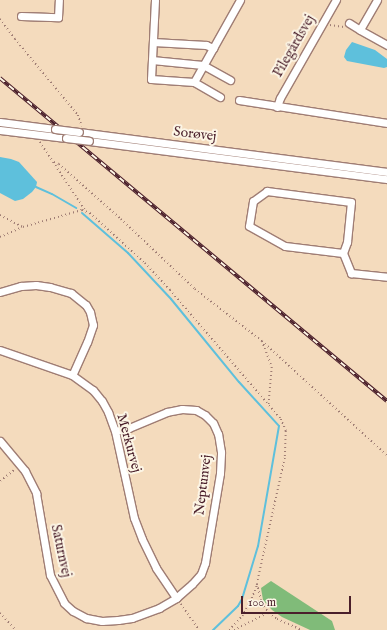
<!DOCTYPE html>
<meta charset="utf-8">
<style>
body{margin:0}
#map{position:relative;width:387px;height:630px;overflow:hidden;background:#f4dbbd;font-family:"IM FELL English",serif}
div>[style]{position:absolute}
.forest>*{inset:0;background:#80bb79}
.water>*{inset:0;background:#5ec0dc}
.stream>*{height:2px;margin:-1px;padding:0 1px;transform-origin:1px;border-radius:1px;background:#5ec0dc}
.path>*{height:1.5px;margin-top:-0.75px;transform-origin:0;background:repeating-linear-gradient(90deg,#9f7d74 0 1px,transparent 0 4px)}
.roads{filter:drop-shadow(1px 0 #9f7d74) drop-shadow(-1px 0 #9f7d74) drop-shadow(0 1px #9f7d74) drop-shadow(0 -1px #9f7d74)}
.minor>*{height:7px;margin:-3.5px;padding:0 3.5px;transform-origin:3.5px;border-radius:3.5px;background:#fff}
.rail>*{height:3.5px;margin-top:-1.75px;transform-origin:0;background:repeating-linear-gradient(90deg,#fcf5e5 0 6px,#4a1f2b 0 12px);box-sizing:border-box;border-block:1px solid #4a1f2b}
.bridges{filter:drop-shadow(1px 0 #9f7d74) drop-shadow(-1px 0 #9f7d74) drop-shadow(0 1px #9f7d74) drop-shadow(0 -1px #9f7d74)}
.minor-bridge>*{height:7px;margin:-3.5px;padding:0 3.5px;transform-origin:3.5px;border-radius:3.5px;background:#fff}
span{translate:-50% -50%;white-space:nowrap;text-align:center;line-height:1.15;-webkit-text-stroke:4px #fcf5e5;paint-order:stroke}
.street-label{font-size:14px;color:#4a1f2b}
.scale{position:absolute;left:241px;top:596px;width:110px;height:18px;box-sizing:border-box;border:2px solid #4a1f2b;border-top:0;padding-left:5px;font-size:12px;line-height:14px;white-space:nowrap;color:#4a1f2b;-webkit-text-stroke:3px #fcf5e5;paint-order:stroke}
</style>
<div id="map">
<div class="forest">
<div style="clip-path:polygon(271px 581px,332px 621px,335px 630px,310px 630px,282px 617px,272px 610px,263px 600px,261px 588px)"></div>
</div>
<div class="water">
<div style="clip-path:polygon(352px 42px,375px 50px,387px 59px,387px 67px,384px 68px,347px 61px,344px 57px,346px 50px)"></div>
<div style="clip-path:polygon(0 157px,11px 159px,19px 162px,37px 182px,36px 187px,32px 192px,23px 199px,15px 201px,0 193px)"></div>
</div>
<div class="stream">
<div style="left:36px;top:187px;width:17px;rotate:24deg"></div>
<div style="left:52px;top:194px;width:28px;rotate:30deg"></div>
<div style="left:82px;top:213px;width:61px;rotate:41deg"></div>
<div style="left:128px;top:253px;width:63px;rotate:46.9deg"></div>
<div style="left:171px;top:299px;width:107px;rotate:50.7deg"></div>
<div style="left:239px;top:382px;width:59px;rotate:47.7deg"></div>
<div style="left:279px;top:426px;width:122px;rotate:99.9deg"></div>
<div style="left:258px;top:546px;width:55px;rotate:106.8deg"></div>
<div style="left:242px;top:599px;width:8px;rotate:120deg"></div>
<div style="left:238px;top:606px;width:35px;rotate:136deg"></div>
</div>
<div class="path">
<div style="left:0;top:19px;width:25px;rotate:53deg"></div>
<div style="left:15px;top:39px;width:99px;rotate:50.3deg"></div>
<div style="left:78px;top:115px;width:12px;rotate:70deg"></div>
<div style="left:330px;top:25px;width:14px;rotate:8deg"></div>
<div style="left:40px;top:142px;width:82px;rotate:56.5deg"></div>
<div style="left:54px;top:162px;width:5px;rotate:22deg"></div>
<div style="left:59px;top:164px;width:83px;rotate:41.6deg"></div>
<div style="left:121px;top:219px;width:102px;rotate:43.4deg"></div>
<div style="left:195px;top:289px;width:85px;rotate:37.8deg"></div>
<div style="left:262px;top:341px;width:169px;rotate:42.4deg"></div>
<div style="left:0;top:215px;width:26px;rotate:28deg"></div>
<div style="left:23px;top:227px;width:61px;rotate:-16.1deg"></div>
<div style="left:82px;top:210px;width:9px;rotate:21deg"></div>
<div style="left:90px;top:213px;width:74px;rotate:42.3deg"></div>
<div style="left:145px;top:263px;width:37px;rotate:47deg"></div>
<div style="left:170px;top:290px;width:170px;rotate:49.3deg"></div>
<div style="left:281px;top:419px;width:13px;rotate:67deg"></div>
<div style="left:286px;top:431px;width:27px;rotate:92deg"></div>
<div style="left:285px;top:458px;width:129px;rotate:102.5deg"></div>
<div style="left:257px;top:584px;width:20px;rotate:75deg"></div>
<div style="left:262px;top:603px;width:12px;rotate:55deg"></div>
<div style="left:269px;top:613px;width:10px;rotate:37deg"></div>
<div style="left:277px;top:619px;width:27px;rotate:24deg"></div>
<div style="left:0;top:237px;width:24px;rotate:-24deg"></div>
<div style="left:262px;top:341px;width:28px;rotate:69deg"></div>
<div style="left:272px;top:367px;width:38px;rotate:95deg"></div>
<div style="left:0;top:481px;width:18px;rotate:-38deg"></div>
<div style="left:181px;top:604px;width:32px;rotate:55deg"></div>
<div style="left:0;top:613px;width:23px;rotate:47deg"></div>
<div style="left:229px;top:630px;width:19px;rotate:-47deg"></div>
<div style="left:242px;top:616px;width:16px;rotate:-60deg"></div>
<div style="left:250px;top:602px;width:18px;rotate:-68deg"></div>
<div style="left:234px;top:630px;width:38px;rotate:-27deg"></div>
</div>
<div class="roads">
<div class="minor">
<div style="left:155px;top:0;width:79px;rotate:92.9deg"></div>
<div style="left:151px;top:79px;width:43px;rotate:4deg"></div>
<div style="left:194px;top:82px;width:94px;rotate:-60.7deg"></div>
<div style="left:377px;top:0;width:34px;rotate:120deg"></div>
<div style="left:360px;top:30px;width:31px;rotate:29deg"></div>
<div style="left:21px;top:16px;width:37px;rotate:2deg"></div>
<div style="left:58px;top:17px;width:17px;rotate:-87deg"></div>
<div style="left:349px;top:23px;width:13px;rotate:32deg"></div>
<div style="left:153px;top:42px;width:53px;rotate:3.2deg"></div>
<div style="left:206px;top:45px;width:8px;rotate:23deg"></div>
<div style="left:152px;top:60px;width:51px;rotate:5.6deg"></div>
<div style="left:203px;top:65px;width:31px;rotate:29deg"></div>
<div style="left:194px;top:82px;width:30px;rotate:30deg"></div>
<div style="left:239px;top:100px;width:150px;rotate:8.8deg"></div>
<div style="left:277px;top:107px;width:9px;rotate:-72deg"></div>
<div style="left:280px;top:98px;width:113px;rotate:-60.3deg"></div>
<div style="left:0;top:122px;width:55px;rotate:7.3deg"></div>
<div style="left:0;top:130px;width:66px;rotate:6.9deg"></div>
<div style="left:79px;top:132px;width:311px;rotate:7.4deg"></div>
<div style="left:89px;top:141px;width:300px;rotate:7.3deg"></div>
<div style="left:343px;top:253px;width:12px;rotate:-70deg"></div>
<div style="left:347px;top:242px;width:40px;rotate:-84.3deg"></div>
<div style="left:351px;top:202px;width:85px;rotate:-172.5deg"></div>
<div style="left:267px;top:191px;width:17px;rotate:144deg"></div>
<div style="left:253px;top:201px;width:25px;rotate:99deg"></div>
<div style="left:249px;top:226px;width:41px;rotate:29.1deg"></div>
<div style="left:285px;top:246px;width:58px;rotate:6.9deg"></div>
<div style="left:343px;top:253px;width:22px;rotate:68deg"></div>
<div style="left:351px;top:273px;width:36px;rotate:6deg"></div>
<div style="left:0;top:292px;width:22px;rotate:-16deg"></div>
<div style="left:21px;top:286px;width:15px;rotate:-4deg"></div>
<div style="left:36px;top:285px;width:14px;rotate:8deg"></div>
<div style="left:50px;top:287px;width:22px;rotate:16deg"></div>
<div style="left:71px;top:293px;width:19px;rotate:39deg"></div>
<div style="left:86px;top:305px;width:8px;rotate:60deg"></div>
<div style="left:90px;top:312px;width:13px;rotate:77deg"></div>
<div style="left:93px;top:325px;width:18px;rotate:109deg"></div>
<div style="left:87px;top:342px;width:36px;rotate:114deg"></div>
<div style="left:0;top:350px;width:76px;rotate:19.1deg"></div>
<div style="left:72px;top:375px;width:26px;rotate:36deg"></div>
<div style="left:93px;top:390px;width:14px;rotate:51deg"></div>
<div style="left:102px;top:401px;width:13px;rotate:61deg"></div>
<div style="left:108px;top:412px;width:20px;rotate:70deg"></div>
<div style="left:115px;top:431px;width:89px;rotate:77.7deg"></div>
<div style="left:134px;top:518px;width:22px;rotate:69deg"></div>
<div style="left:142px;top:539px;width:32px;rotate:64deg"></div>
<div style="left:156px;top:568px;width:36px;rotate:56deg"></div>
<div style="left:0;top:441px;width:39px;rotate:50deg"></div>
<div style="left:25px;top:471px;width:25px;rotate:63deg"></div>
<div style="left:36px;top:493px;width:83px;rotate:80.3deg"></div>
<div style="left:50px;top:575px;width:31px;rotate:63deg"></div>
<div style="left:64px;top:603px;width:12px;rotate:42deg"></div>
<div style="left:73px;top:611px;width:15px;rotate:28deg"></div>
<div style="left:86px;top:618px;width:16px;rotate:11deg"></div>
<div style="left:102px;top:621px;width:16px;rotate:-4deg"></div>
<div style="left:118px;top:620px;width:14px;rotate:-8deg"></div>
<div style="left:132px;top:618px;width:29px;rotate:-20deg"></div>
<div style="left:159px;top:608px;width:20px;rotate:-30deg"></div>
<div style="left:176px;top:598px;width:21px;rotate:-41deg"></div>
<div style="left:192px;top:584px;width:13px;rotate:-48deg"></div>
<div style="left:201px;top:574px;width:12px;rotate:-70deg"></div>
<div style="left:205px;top:563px;width:91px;rotate:-80.5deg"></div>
<div style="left:220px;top:473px;width:21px;rotate:-87deg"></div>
<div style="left:221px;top:452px;width:18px;rotate:-99deg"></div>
<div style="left:218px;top:434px;width:12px;rotate:-114deg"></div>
<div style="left:213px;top:423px;width:11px;rotate:-135deg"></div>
<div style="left:205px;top:415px;width:10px;rotate:-151deg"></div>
<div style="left:196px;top:410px;width:14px;rotate:-176deg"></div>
<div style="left:182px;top:409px;width:15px;rotate:169deg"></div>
<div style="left:167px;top:412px;width:41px;rotate:157.2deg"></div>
<div style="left:129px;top:428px;width:14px;rotate:168deg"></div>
</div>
</div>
<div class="rail">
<div style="left:0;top:78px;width:504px;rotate:39.85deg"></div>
</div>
<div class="bridges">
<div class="minor-bridge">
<div style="left:55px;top:129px;width:24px;rotate:7deg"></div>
<div style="left:66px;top:138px;width:23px;rotate:7deg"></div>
</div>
</div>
<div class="street-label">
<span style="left:294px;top:46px;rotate:-60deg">Pilegårdsvej</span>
<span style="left:195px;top:134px;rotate:7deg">Sorøvej</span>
<span style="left:129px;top:443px;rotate:75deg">Merkurvej</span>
<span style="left:203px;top:485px;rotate:-83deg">Neptunvej</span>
<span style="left:61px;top:551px;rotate:78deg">Saturnvej</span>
</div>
<div class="scale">100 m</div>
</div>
